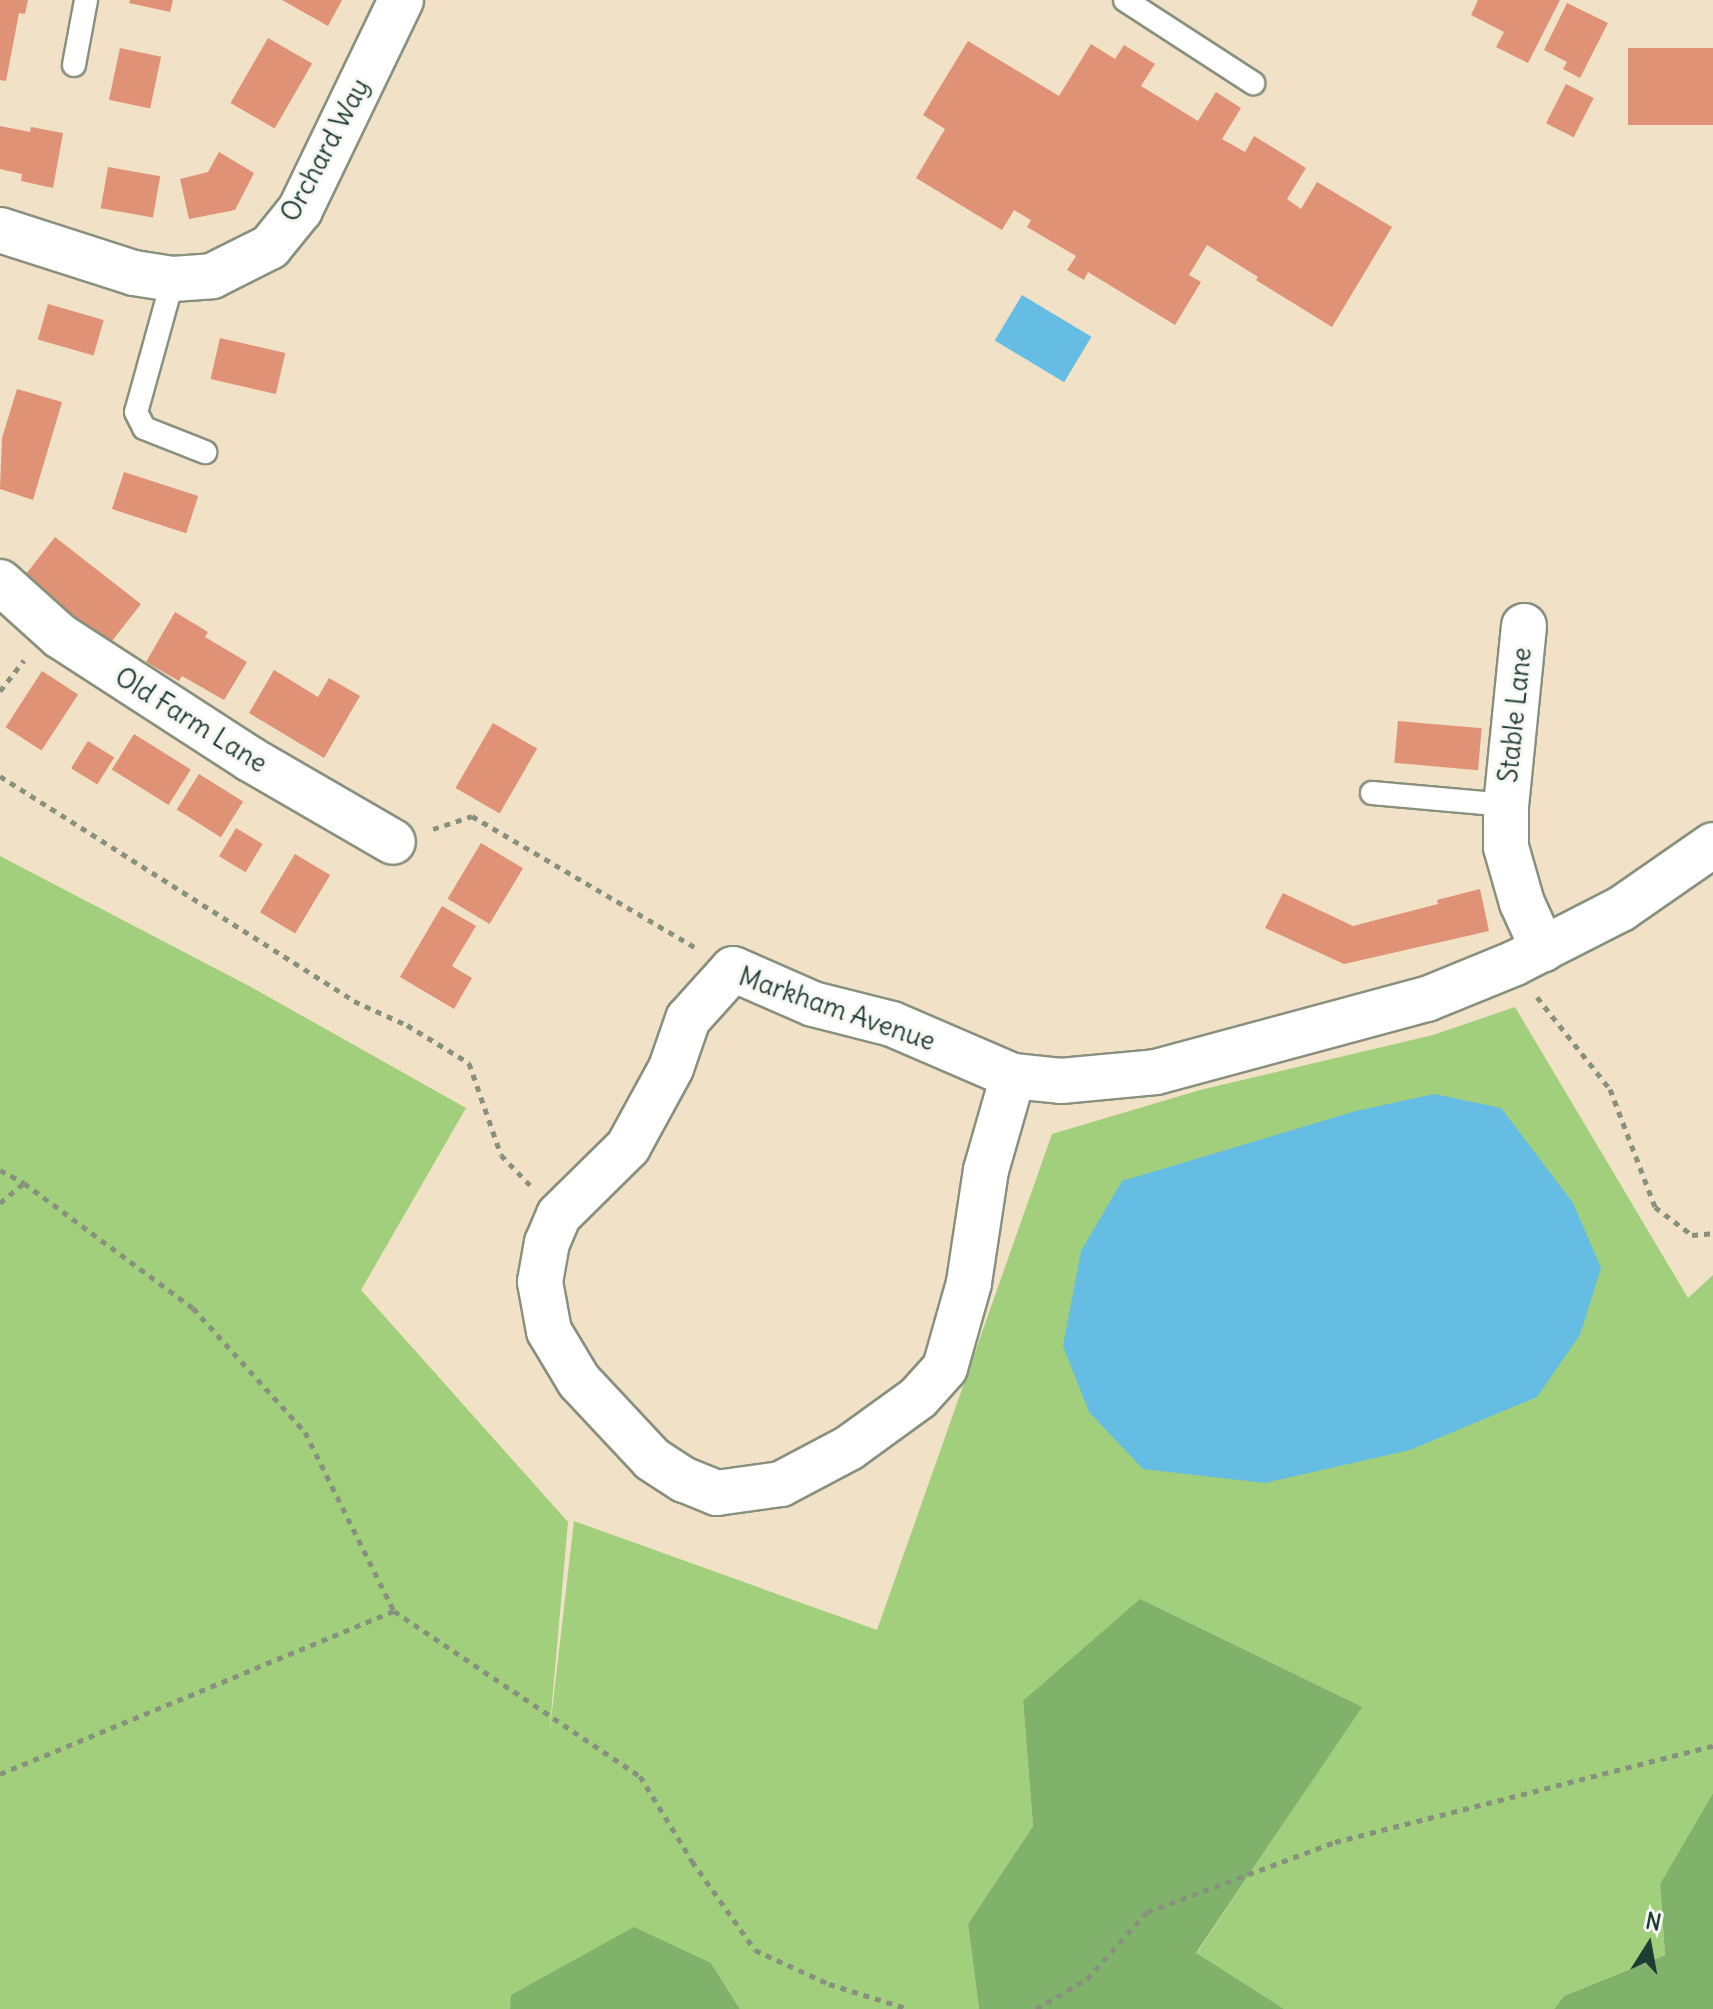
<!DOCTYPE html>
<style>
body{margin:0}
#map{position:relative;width:1713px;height:2009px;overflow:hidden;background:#f1e2c7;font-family:Delius,sans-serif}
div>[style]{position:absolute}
.green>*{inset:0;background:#a1cf7c}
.forest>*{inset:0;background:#80b26c}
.water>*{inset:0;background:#66bde3;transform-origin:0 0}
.building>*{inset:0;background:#df9275;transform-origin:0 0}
.path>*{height:5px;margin-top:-2.5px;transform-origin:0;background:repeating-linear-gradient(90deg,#88907e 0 6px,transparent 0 12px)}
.roads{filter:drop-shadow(2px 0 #88907e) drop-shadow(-2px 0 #88907e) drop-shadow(0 2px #88907e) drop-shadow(0 -2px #88907e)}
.service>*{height:22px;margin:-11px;padding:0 11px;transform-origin:11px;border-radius:11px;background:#fff}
.minor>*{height:44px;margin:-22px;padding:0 22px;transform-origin:22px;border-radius:22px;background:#fff}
span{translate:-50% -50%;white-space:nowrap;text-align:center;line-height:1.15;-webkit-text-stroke:6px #f6f6f2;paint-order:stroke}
.street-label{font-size:26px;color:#1f3d34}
.north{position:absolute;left:1609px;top:1905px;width:80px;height:80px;-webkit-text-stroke:6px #f6f6f2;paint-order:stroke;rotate:11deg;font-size:22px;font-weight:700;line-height:32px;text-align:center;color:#1f3d34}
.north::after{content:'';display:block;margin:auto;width:28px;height:36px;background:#1f3d34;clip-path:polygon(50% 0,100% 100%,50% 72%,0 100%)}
</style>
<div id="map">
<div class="green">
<div style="clip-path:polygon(0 856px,251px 987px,466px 1108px,361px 1290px,568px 1522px,549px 1737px,574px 1521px,877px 1630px,1052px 1134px,1200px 1090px,1433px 1035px,1515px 1007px,1688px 1298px,1713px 1275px,1713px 1793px,1660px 1884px,1665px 1955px,1564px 1996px,1554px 2009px,1284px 2009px,1196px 1954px,1361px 1707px,1023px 1702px,1033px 1826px,968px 1924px,979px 2009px,740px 2009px,711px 1963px,512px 1995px,510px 2009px,0 2009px)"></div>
</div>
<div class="forest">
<div style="clip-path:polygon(1140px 1599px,1362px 1707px,1196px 1953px,1284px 2009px,979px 2009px,968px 1924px,1033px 1826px,1023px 1701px)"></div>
<div style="clip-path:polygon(1713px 1793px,1713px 2009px,1554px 2009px,1564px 1996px,1665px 1955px,1660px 1884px)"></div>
<div style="clip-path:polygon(634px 1927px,711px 1963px,740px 2009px,510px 2009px,511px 1995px)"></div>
</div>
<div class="water">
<div style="left:1022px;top:295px;width:81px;height:53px;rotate:31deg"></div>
<div style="clip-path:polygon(1434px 1094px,1501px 1108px,1573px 1203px,1601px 1268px,1580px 1335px,1537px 1397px,1410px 1450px,1265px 1483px,1143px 1469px,1089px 1412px,1063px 1346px,1081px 1251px,1122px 1181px,1356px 1111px)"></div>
</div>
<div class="building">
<div style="clip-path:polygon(0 0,28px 0,25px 14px,19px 13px,6px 81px,0 80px)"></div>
<div style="clip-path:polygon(130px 0,173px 0,170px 12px,129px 3px)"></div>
<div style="clip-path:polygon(282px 0,342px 0,328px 26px)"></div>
<div style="clip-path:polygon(1478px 0,1560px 0,1528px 63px,1496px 47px,1504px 32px,1471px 15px)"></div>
<div style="clip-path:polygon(1567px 3px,1608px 23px,1580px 78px,1563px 69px,1567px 62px,1544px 50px)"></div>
<div style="left:268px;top:38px;width:51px;height:75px;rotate:30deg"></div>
<div style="clip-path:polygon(968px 41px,1059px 96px,1091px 44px,1115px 59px,1124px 45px,1155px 64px,1141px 86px,1198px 121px,1216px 92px,1241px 108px,1222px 139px,1245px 152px,1254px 136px,1306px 168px,1287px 199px,1301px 209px,1317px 182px,1392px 227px,1332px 327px,1256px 280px,1258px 277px,1207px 245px,1189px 275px,1201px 282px,1175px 325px,1088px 272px,1084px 280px,1067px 270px,1076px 256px,1027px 227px,1031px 220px,1014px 210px,1002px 230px,916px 178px,945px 129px,923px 115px)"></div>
<div style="left:120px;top:48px;width:42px;height:53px;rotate:12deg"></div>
<div style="left:1713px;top:48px;width:77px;height:85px;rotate:90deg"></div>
<div style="left:1566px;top:84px;width:31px;height:44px;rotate:27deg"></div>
<div style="clip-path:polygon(0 126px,30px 132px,31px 127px,63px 133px,53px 188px,21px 181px,22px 174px,0 169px)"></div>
<div style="clip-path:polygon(219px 152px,254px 173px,235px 210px,189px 219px,180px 179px,208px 172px)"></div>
<div style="left:108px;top:167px;width:53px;height:42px;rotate:10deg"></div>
<div style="left:48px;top:304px;width:58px;height:37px;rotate:16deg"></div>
<div style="left:220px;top:338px;width:67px;height:42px;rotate:13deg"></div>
<div style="clip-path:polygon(17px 389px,62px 402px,33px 500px,0 489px,2px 438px)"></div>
<div style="left:124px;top:472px;width:78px;height:39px;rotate:18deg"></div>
<div style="left:55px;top:537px;width:109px;height:52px;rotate:38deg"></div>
<div style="clip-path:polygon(175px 612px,208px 632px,205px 637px,247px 662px,224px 700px,182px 676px,179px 681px,146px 662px)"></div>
<div style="clip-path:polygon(274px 670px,318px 697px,329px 678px,360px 696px,324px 758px,249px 713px)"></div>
<div style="left:42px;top:671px;width:43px;height:67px;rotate:33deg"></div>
<div style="left:1398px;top:721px;width:84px;height:42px;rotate:5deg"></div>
<div style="left:493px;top:723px;width:51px;height:75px;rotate:30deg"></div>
<div style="left:134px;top:734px;width:67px;height:42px;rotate:32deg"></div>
<div style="left:88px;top:741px;width:31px;height:32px;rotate:32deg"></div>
<div style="left:199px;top:774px;width:52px;height:42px;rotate:32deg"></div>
<div style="left:236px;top:828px;width:31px;height:33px;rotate:31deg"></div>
<div style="left:481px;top:843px;width:49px;height:65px;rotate:31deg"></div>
<div style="left:295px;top:854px;width:41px;height:68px;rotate:31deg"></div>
<div style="clip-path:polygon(1480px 889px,1489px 931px,1344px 964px,1265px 928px,1283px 893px,1353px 926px,1438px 904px,1437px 900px)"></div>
<div style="clip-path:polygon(442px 906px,476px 926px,452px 966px,472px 978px,454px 1009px,400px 977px)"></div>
</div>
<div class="path">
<div style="left:0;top:691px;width:39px;rotate:-52deg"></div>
<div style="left:0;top:776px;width:419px;rotate:32.4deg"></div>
<div style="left:354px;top:1001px;width:58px;rotate:24.4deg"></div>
<div style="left:407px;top:1025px;width:73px;rotate:31.5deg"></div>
<div style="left:469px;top:1063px;width:97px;rotate:70.8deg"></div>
<div style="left:501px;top:1155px;width:43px;rotate:45.9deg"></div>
<div style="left:433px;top:829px;width:41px;rotate:-18.4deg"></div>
<div style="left:472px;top:816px;width:258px;rotate:30.5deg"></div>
<div style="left:1537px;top:997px;width:117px;rotate:51.6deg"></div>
<div style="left:1610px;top:1089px;width:126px;rotate:69.1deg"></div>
<div style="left:1655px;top:1207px;width:46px;rotate:37.1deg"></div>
<div style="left:1692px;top:1235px;width:21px;rotate:-5deg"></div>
<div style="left:0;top:1170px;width:27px;rotate:28deg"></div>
<div style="left:24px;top:1183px;width:210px;rotate:36.5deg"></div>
<div style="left:193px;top:1308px;width:167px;rotate:47.9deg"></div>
<div style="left:305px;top:1432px;width:200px;rotate:63.6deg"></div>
<div style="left:394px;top:1611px;width:296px;rotate:33.9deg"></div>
<div style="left:640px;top:1776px;width:100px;rotate:58.5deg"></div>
<div style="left:692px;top:1861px;width:109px;rotate:54.7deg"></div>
<div style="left:755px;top:1950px;width:81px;rotate:24.7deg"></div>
<div style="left:829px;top:1984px;width:84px;rotate:17.4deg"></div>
<div style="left:0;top:1203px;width:31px;rotate:-40deg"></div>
<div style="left:0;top:1774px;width:426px;rotate:-22.5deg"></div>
<div style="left:1036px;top:2009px;width:59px;rotate:-30.5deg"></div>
<div style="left:1087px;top:1979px;width:90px;rotate:-48.2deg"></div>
<div style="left:1147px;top:1912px;width:201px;rotate:-20.4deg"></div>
<div style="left:1335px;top:1842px;width:390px;rotate:-14.3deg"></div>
</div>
<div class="roads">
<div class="service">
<div style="left:1125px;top:0;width:153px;rotate:33deg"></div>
<div style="left:74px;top:65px;width:66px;rotate:-79.5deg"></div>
<div style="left:173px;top:279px;width:138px;rotate:105.5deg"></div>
<div style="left:136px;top:412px;width:18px;rotate:63deg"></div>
<div style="left:144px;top:428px;width:66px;rotate:21.5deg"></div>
<div style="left:1372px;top:793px;width:135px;rotate:5.1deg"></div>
</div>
<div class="minor">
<div style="left:0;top:230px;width:141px;rotate:17.8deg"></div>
<div style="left:134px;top:273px;width:39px;rotate:9deg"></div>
<div style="left:173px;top:279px;width:39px;rotate:-4deg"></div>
<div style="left:212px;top:276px;width:65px;rotate:-26.6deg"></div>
<div style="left:270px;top:247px;width:48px;rotate:-51deg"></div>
<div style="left:300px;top:210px;width:233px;rotate:-64.3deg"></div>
<div style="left:0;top:582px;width:81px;rotate:42deg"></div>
<div style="left:60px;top:636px;width:226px;rotate:32.9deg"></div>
<div style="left:250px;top:759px;width:165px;rotate:30.1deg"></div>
<div style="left:1524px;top:626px;width:180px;rotate:95.7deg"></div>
<div style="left:1506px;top:805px;width:42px;rotate:90deg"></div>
<div style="left:1506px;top:847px;width:58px;rotate:74.1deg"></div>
<div style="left:1522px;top:903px;width:51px;rotate:65.5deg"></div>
<div style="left:1013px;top:1076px;width:98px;rotate:106deg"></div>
<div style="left:986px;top:1170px;width:114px;rotate:98.6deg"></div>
<div style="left:969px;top:1283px;width:88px;rotate:105.8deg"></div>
<div style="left:945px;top:1368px;width:40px;rotate:132deg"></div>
<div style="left:918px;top:1398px;width:85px;rotate:144.1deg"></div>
<div style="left:849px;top:1448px;width:77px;rotate:152.1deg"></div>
<div style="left:781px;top:1484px;width:65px;rotate:172deg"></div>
<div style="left:717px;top:1493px;width:35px;rotate:-158deg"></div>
<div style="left:684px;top:1480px;width:38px;rotate:-147deg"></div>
<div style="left:652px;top:1459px;width:107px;rotate:-133.1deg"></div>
<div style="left:579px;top:1381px;width:58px;rotate:-121deg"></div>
<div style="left:549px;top:1331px;width:50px;rotate:-100.4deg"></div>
<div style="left:540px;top:1282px;width:40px;rotate:-80deg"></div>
<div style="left:547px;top:1243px;width:30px;rotate:-67deg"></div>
<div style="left:559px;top:1215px;width:97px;rotate:-44.6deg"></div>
<div style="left:628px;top:1147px;width:90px;rotate:-61.4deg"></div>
<div style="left:671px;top:1068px;width:52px;rotate:-70.9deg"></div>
<div style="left:688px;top:1019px;width:67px;rotate:-48deg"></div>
<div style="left:733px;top:969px;width:87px;rotate:23.6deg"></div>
<div style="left:813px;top:1004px;width:81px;rotate:14.2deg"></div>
<div style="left:892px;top:1024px;width:132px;rotate:23.3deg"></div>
<div style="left:1013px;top:1076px;width:48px;rotate:5.9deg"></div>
<div style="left:1061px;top:1081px;width:95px;rotate:-5.4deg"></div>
<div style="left:1156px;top:1072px;width:281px;rotate:-15.1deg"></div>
<div style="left:1427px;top:999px;width:95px;rotate:-22.2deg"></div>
<div style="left:1515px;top:963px;width:119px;rotate:-27deg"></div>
<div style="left:1621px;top:909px;width:112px;rotate:-34.8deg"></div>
</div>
</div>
<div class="street-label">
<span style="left:325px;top:150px;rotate:-62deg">Orchard Way</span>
<span style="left:1515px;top:715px;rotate:-84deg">Stable Lane</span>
<span style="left:191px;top:720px;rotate:32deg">Old Farm Lane</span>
<span style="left:837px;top:1009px;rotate:19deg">Markham Avenue</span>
</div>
<div class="north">N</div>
</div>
